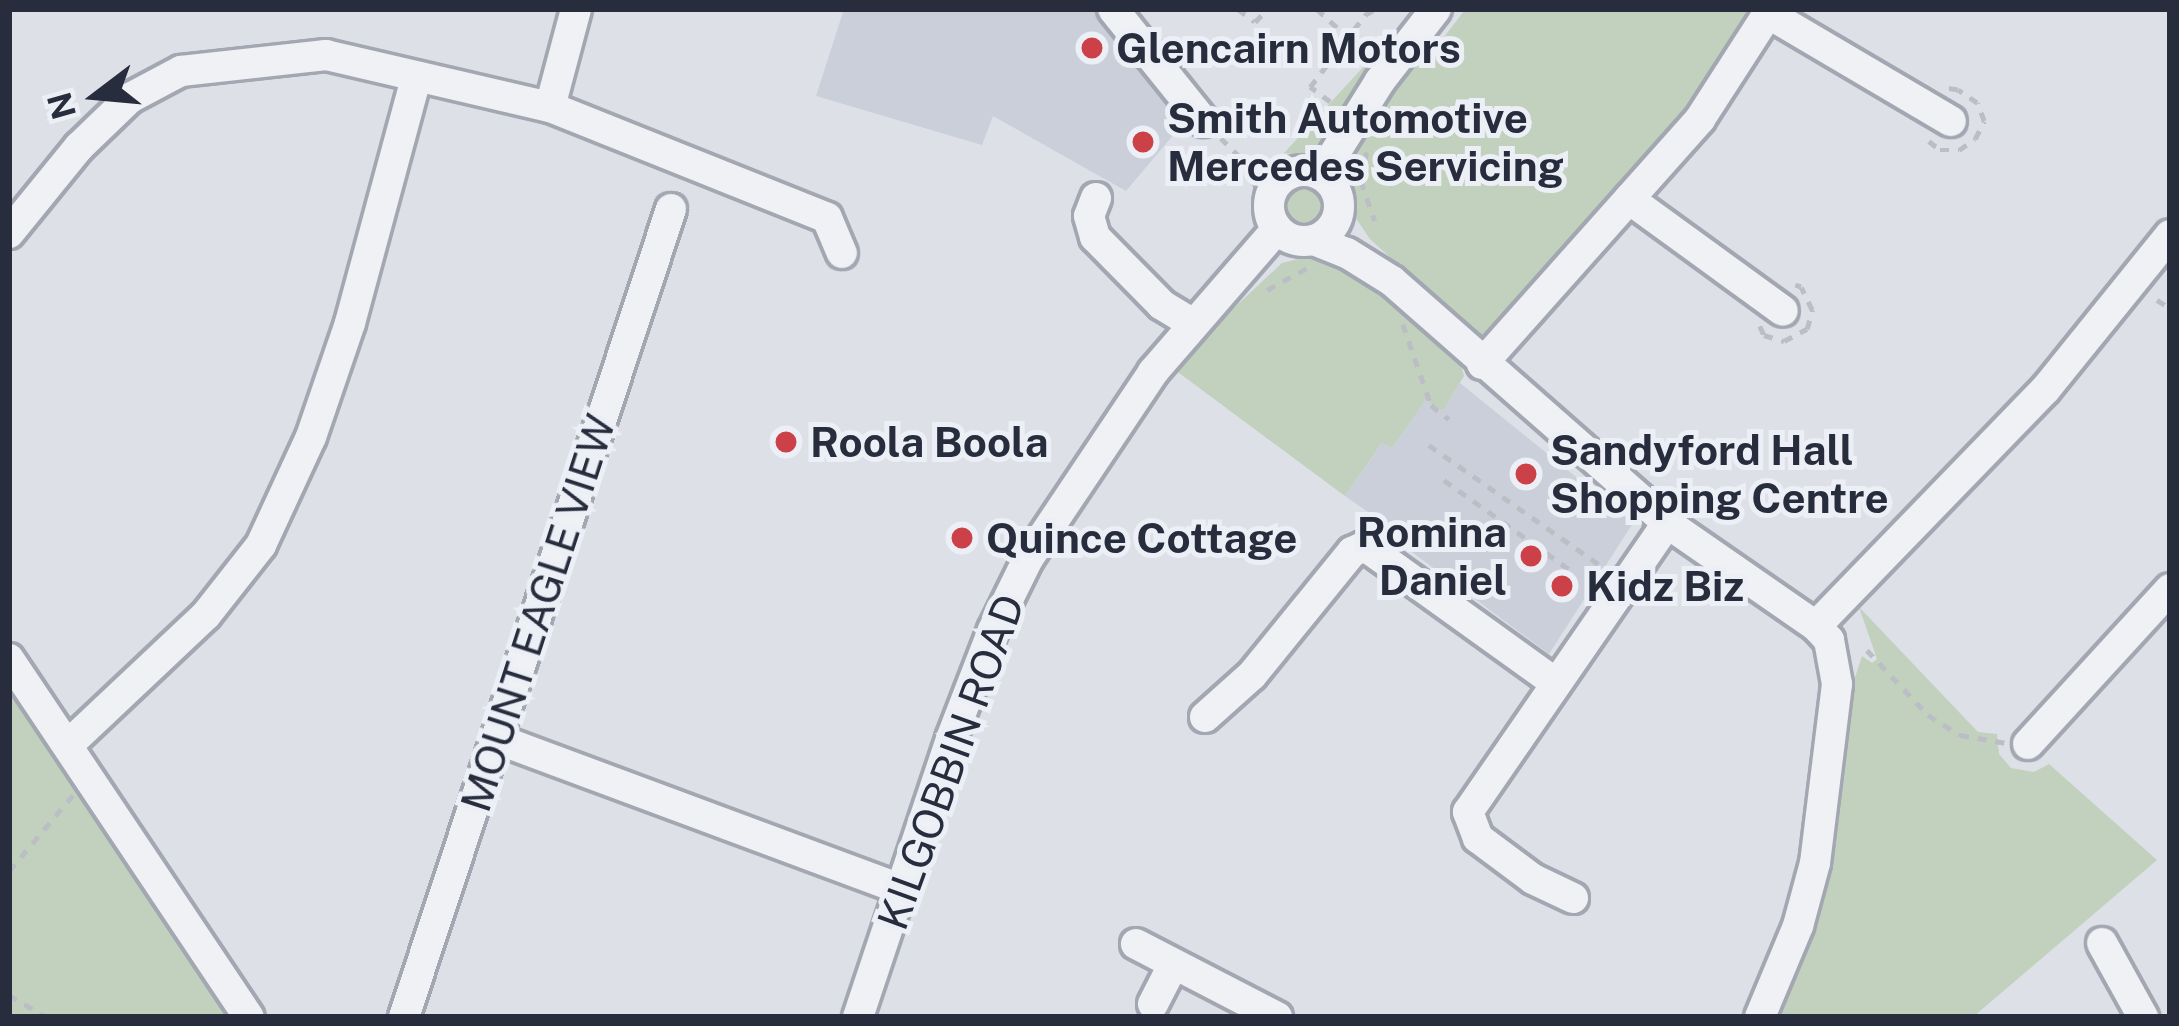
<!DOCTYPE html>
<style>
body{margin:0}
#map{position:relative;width:2179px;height:1026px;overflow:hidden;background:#dde0e7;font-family:"Public Sans",sans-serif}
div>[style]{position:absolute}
.built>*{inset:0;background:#cbcfd9}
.green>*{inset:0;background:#c1d1be}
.round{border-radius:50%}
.path>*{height:4.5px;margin-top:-2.25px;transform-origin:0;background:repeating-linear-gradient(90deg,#bcbec5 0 9px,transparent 0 18px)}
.roads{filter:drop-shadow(3px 0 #a3a7b1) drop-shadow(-3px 0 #a3a7b1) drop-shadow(0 3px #a3a7b1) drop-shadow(0 -3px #a3a7b1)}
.minor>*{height:30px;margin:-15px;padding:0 15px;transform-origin:15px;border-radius:15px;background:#f0f1f5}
.minor>.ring{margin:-15px;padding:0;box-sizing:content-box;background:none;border:30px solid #f0f1f5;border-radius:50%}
.dots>*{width:33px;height:33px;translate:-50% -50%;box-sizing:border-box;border:6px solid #eceff5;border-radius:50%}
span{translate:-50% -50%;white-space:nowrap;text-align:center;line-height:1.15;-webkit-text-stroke:10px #eceff5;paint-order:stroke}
.poi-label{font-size:42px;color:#272d3d;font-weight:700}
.left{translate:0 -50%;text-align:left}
.right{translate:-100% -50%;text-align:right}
.street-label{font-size:42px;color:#272d3d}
.frame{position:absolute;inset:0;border:12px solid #272d3d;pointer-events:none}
.north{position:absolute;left:36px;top:36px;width:120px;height:120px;-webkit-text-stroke:9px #eceff5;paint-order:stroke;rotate:254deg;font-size:33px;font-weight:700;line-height:48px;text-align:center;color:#272d3d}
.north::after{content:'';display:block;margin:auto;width:42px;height:54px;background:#272d3d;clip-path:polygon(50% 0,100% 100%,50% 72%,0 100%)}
</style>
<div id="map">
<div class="built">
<div style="clip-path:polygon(844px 9px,1093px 9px,1185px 121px,1126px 191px,993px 116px,982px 145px,816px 96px)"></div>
<div style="clip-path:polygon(1460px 383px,1633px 523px,1549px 654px,1365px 517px,1368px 512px,1345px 496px,1383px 442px,1392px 448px,1426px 400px,1443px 411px)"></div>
</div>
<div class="green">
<div style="clip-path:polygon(1473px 9px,1758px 9px,1700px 98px,1492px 333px,1477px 337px,1370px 239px,1355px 217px,1349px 183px,1353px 156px,1390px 86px,1421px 46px,1438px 45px,1464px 11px)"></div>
<div style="clip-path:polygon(1402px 25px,1319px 143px,1303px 155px,1284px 153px)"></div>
<div class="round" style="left:1281px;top:183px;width:46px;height:46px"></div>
<div style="clip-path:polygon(1326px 252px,1348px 261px,1460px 361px,1464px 376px,1443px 411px,1426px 400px,1392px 448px,1382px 443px,1345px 496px,1171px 367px,1282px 263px)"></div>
<div style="clip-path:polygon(1859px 607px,1978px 732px,1997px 734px,1999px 754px,2011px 768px,2034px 772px,2049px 764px,2157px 860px,1973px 1017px,1766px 1017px,1849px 696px,1862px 656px,1872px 663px,1877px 659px)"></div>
<div style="clip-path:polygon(9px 676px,236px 1017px,9px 1017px)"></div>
</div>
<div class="path">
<div style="left:1238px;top:9px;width:21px;rotate:37deg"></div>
<div style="left:1255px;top:22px;width:18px;rotate:-47deg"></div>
<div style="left:1317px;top:9px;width:67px;rotate:42.6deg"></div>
<div style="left:1330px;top:102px;width:25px;rotate:-143deg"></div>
<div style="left:1310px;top:87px;width:91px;rotate:-52.6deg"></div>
<div style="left:1365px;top:15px;width:12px;rotate:-31deg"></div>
<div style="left:1221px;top:138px;width:34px;rotate:45deg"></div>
<div style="left:1245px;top:162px;width:50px;rotate:66.5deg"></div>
<div style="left:1929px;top:141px;width:14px;rotate:39deg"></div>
<div style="left:1940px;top:150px;width:19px"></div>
<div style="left:1959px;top:150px;width:19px;rotate:-35deg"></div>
<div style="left:1975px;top:139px;width:20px;rotate:-63deg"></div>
<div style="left:1984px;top:121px;width:19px;rotate:-111deg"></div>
<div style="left:1977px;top:103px;width:23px;rotate:-146deg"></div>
<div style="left:1958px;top:90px;width:12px;rotate:-171deg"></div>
<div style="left:1367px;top:152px;width:30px;rotate:102deg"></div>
<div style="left:1361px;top:181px;width:42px;rotate:70.7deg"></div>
<div style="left:1245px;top:162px;width:27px"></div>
<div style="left:1272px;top:162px;width:26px;rotate:23deg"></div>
<div style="left:1267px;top:290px;width:48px;rotate:-28.7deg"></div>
<div style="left:2157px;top:300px;width:15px;rotate:32deg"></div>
<div style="left:1403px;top:324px;width:86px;rotate:70.9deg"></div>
<div style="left:1431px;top:405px;width:23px;rotate:38deg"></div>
<div style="left:1760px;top:326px;width:10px;rotate:66deg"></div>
<div style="left:1764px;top:335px;width:21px;rotate:17deg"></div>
<div style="left:1784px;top:341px;width:26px;rotate:-28deg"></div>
<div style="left:1807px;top:329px;width:20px;rotate:-75deg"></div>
<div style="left:1812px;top:310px;width:25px;rotate:-116deg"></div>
<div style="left:1801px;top:287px;width:6px;rotate:-162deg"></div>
<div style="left:1429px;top:445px;width:214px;rotate:35.1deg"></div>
<div style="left:1444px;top:480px;width:158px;rotate:35.5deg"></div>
<div style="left:1867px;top:650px;width:89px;rotate:46.8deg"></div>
<div style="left:1928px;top:715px;width:38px;rotate:32deg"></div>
<div style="left:1960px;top:735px;width:47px;rotate:9.9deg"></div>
<div style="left:9px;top:871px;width:99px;rotate:-49.9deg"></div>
<div style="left:9px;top:995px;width:43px;rotate:30.7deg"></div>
</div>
<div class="roads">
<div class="minor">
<div style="left:1113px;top:9px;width:144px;rotate:51.2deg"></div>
<div style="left:1769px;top:14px;width:211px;rotate:30.5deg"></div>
<div style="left:550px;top:107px;width:101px;rotate:-75.1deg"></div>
<div class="ring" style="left:1269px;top:171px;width:40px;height:40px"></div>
<div style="left:1321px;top:175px;width:111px;rotate:-57.9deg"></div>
<div style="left:1380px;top:81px;width:91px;rotate:-52.1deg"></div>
<div style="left:1096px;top:198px;width:19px;rotate:111deg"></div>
<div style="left:1089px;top:216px;width:22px;rotate:74deg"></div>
<div style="left:1095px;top:237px;width:95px;rotate:45.4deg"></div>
<div style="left:1162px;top:305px;width:37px;rotate:31deg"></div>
<div style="left:1629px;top:199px;width:190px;rotate:36deg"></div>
<div style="left:9px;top:233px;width:111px;rotate:-50.9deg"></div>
<div style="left:79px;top:147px;width:71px;rotate:-43.9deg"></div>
<div style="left:130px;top:98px;width:58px;rotate:-27.9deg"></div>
<div style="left:181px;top:71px;width:146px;rotate:-6.3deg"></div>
<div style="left:326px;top:55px;width:230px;rotate:13.1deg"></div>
<div style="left:550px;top:107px;width:298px;rotate:21.8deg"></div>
<div style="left:827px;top:218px;width:38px;rotate:67deg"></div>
<div style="left:1314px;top:240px;width:35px;rotate:22deg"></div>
<div style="left:1347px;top:253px;width:53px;rotate:31.9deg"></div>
<div style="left:1392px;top:281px;width:366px;rotate:41.3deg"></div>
<div style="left:1667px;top:523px;width:181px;rotate:34.7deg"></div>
<div style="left:1816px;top:626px;width:19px;rotate:47deg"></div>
<div style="left:1829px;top:640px;width:45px;rotate:79.7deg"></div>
<div style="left:1837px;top:684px;width:180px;rotate:97deg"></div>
<div style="left:1815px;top:863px;width:65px;rotate:105.1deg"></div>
<div style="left:1798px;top:926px;width:99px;rotate:112.7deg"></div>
<div style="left:1482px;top:364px;width:328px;rotate:-48.3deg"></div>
<div style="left:1700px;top:119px;width:131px;rotate:-57.2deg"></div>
<div style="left:1816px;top:626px;width:329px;rotate:-45.9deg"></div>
<div style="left:2045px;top:390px;width:199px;rotate:-51.1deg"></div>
<div style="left:9px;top:659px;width:431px;rotate:56.2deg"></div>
<div style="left:1205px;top:717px;width:63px;rotate:-41.8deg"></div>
<div style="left:1252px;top:675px;width:159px;rotate:-50.9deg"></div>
<div style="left:1352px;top:552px;width:14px;rotate:-25deg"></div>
<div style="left:1365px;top:546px;width:235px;rotate:35.7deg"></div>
<div style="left:497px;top:739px;width:432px;rotate:20.4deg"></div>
<div style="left:69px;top:744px;width:188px;rotate:-43.3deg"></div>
<div style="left:206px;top:615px;width:89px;rotate:-51.8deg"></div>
<div style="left:261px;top:545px;width:119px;rotate:-65.2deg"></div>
<div style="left:311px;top:437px;width:120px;rotate:-71.1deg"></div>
<div style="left:350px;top:323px;width:253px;rotate:-74.9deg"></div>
<div style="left:2028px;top:744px;width:210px;rotate:-47.5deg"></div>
<div style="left:1573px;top:898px;width:44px;rotate:-154.6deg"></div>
<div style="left:1533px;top:879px;width:69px;rotate:-143.3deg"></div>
<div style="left:1478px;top:838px;width:28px;rotate:-111deg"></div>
<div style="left:1468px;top:812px;width:351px;rotate:-55.4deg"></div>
<div style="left:2102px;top:943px;width:85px;rotate:61deg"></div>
<div style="left:1136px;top:944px;width:159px;rotate:27.4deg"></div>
<div style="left:1153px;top:1004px;width:44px;rotate:-62.9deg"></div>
<div style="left:404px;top:1017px;width:851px;rotate:-71.71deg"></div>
<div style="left:858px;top:1017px;width:293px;rotate:-71.5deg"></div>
<div style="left:951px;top:739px;width:117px;rotate:-68.9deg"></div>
<div style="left:993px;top:630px;width:79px;rotate:-63.8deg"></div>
<div style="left:1028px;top:559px;width:225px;rotate:-56.2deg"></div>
<div style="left:1153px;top:372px;width:189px;rotate:-49.1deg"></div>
</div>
</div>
<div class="dots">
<div style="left:1092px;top:48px;background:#cc4148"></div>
<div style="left:1143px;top:142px;background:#cc4148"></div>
<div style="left:786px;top:442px;background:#cc4148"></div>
<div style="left:1526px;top:474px;background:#cc4148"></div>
<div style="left:962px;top:538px;background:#cc4148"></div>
<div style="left:1531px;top:556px;background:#cc4148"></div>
<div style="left:1562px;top:586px;background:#cc4148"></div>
</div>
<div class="poi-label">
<span class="left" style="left:1116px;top:48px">Glencairn Motors</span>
<span class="left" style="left:1167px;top:142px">Smith Automotive<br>Mercedes Servicing</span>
<span class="left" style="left:810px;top:442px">Roola Boola</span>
<span class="left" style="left:1550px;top:474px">Sandyford Hall<br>Shopping Centre</span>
<span class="right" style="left:1507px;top:556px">Romina<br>Daniel</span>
<span class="left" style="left:986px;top:538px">Quince Cottage</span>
<span class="left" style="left:1586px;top:586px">Kidz Biz</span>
</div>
<div class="street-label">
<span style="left:538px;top:613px;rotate:-72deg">MOUNT EAGLE VIEW</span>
<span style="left:951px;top:762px;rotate:-70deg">KILGOBBIN ROAD</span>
</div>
<div class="frame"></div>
<div class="north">N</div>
</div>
